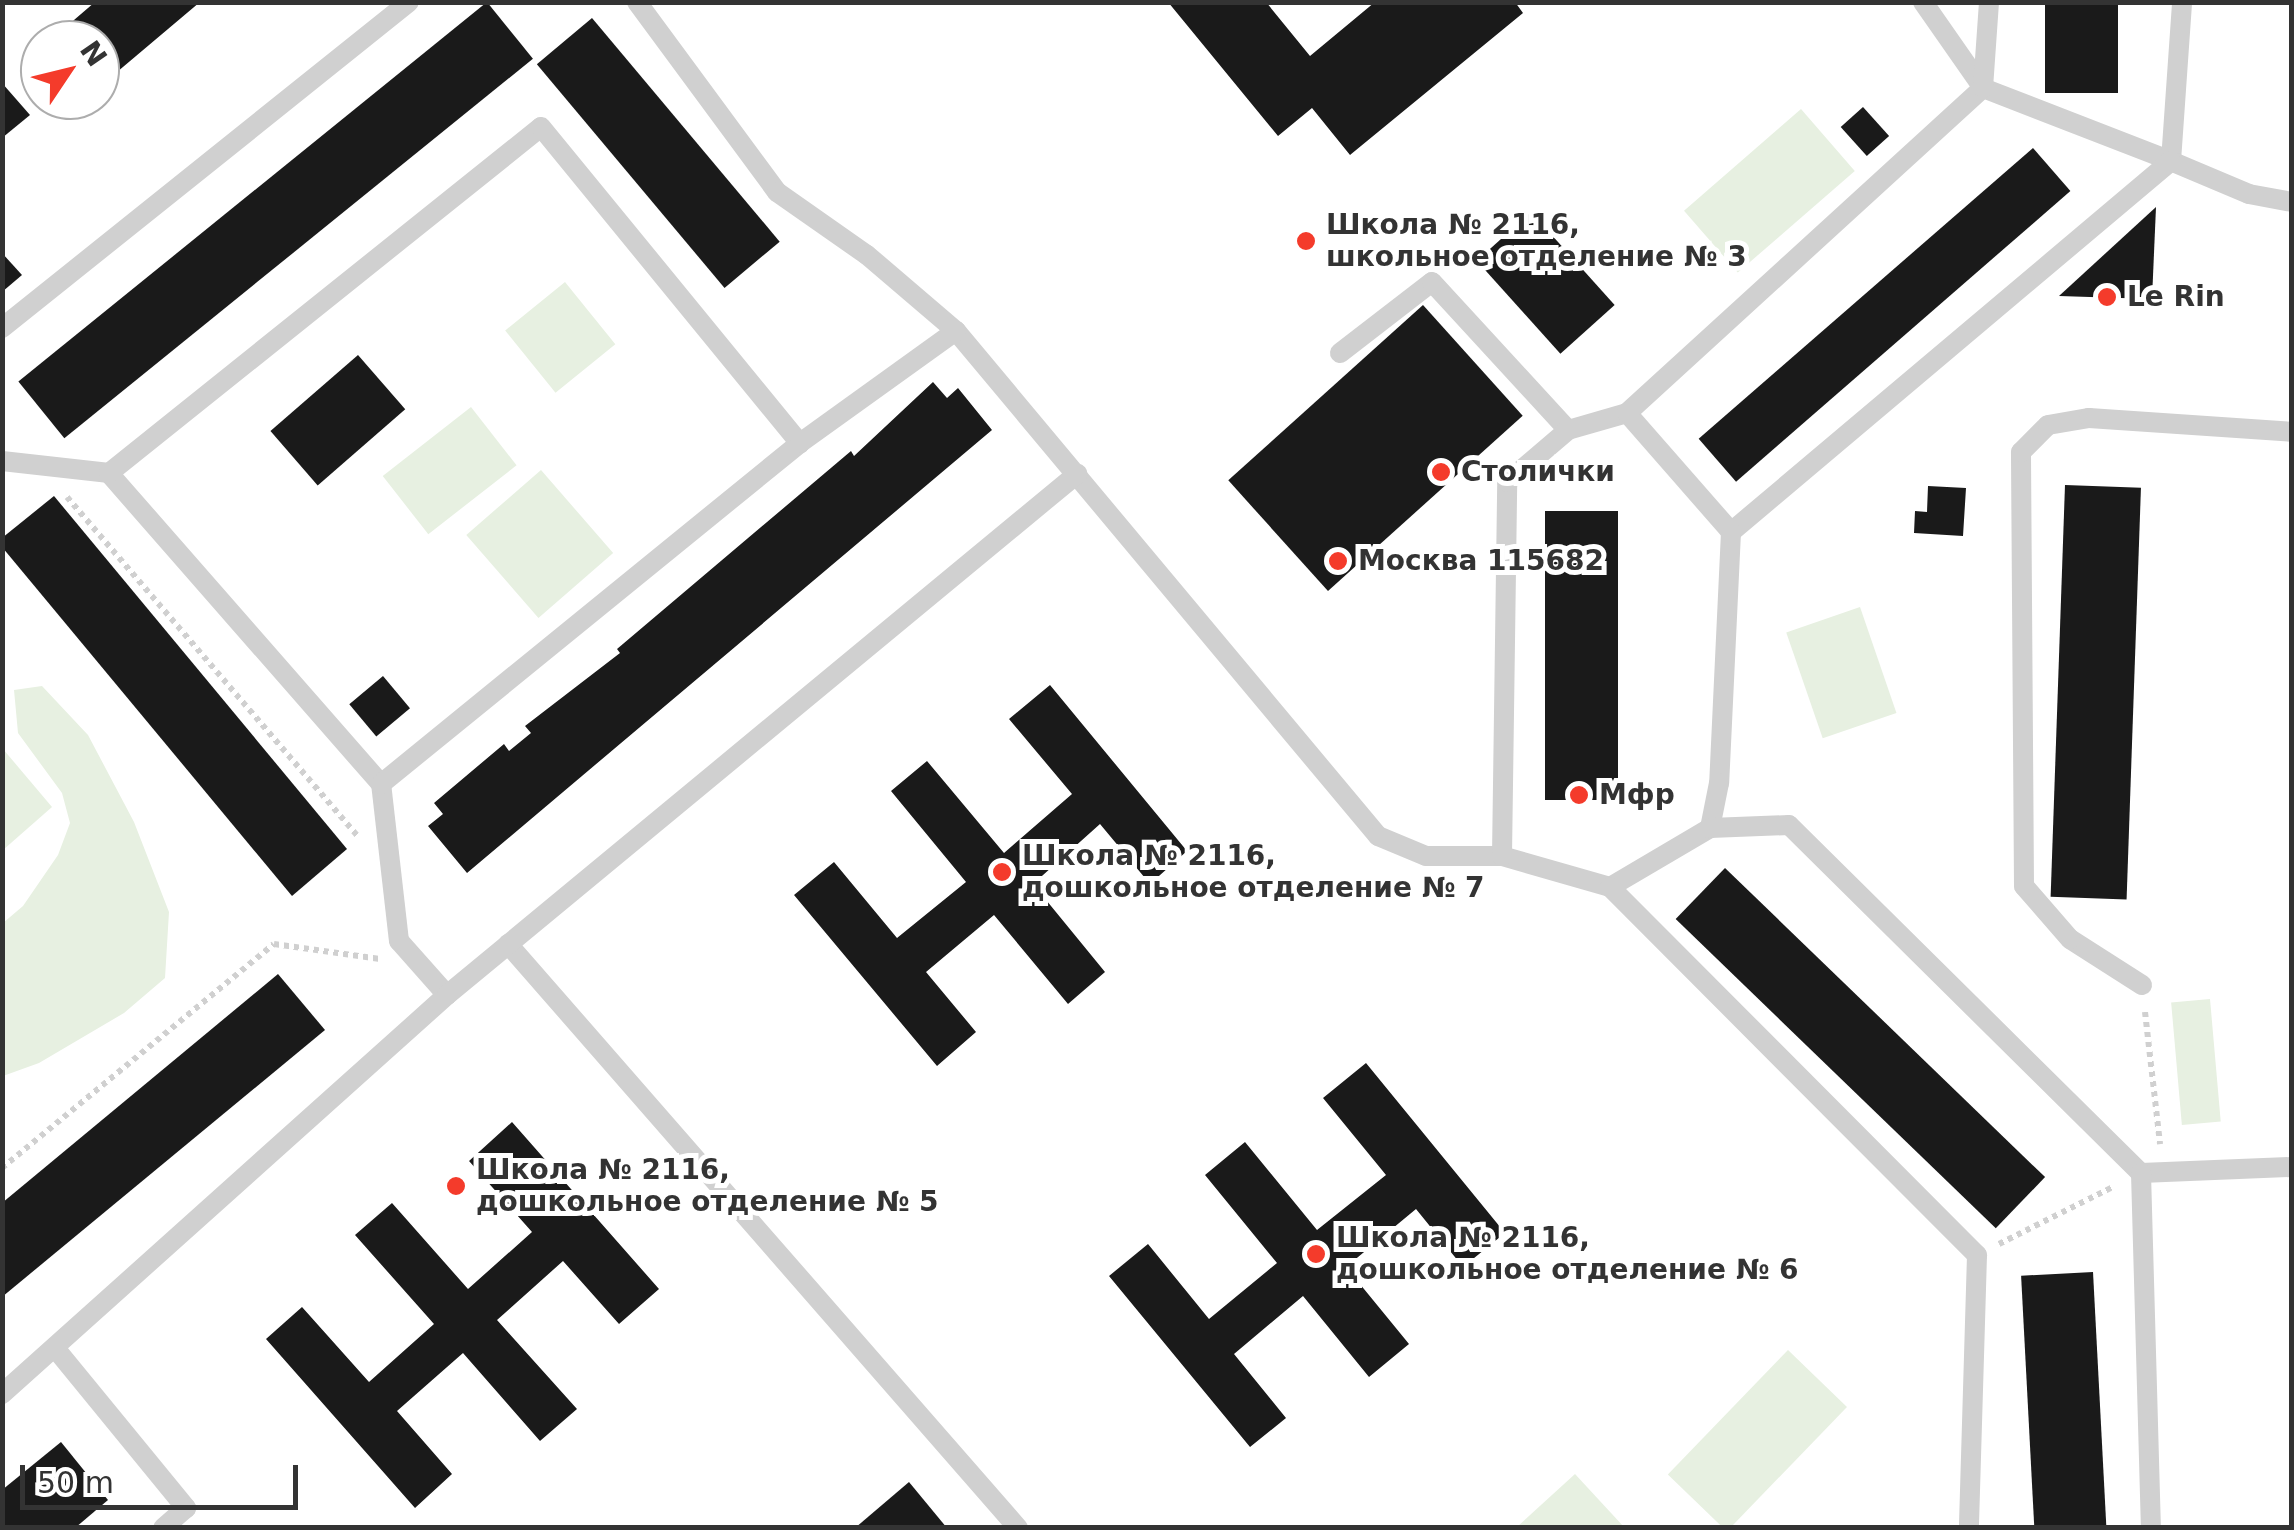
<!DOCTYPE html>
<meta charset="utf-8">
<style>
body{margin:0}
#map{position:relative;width:2294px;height:1530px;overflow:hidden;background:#fff;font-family:"DejaVu Sans",sans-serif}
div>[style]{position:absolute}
.green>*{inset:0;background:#e7f0e1;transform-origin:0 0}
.building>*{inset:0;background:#1a1a1a;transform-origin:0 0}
.path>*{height:6px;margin-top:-3px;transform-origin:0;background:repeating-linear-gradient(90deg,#d0d0d0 0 5px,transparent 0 10px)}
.lane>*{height:20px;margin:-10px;padding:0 10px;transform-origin:10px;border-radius:10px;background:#d0d0d0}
.dots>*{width:28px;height:28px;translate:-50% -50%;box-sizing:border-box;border:5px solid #fff;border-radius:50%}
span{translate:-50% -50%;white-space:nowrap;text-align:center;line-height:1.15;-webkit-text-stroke:10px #fff;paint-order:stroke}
.poi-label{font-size:28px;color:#333;font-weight:700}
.left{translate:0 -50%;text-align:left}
.frame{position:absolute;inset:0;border:5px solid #333;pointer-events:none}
.north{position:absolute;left:20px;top:20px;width:100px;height:100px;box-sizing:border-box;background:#fff;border:2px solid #adadad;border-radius:50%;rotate:55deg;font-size:28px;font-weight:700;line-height:40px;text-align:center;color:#333}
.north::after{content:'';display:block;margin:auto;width:35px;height:45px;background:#f43b2b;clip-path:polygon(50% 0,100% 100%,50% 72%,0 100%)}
.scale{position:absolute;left:20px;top:1465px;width:278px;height:45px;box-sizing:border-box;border:5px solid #333;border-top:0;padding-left:12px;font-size:30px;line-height:35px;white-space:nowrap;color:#333;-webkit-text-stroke:8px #fff;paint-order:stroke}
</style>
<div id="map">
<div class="green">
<div style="left:1801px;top:109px;width:82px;height:155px;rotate:49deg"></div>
<div style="left:565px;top:282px;width:80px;height:77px;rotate:51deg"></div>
<div style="left:471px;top:407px;width:74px;height:112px;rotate:52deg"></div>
<div style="left:541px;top:470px;width:110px;height:99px;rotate:49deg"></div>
<div style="left:1860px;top:607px;width:112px;height:78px;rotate:71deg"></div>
<div style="clip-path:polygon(42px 686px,88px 735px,134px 822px,169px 912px,165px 978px,124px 1013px,39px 1063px,3px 1076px,3px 923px,23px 906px,58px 855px,70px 823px,62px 793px,18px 733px,14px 690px)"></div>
<div style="clip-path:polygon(3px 749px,52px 807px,3px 850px,2px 850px)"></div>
<div style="left:2210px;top:999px;width:123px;height:39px;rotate:85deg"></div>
<div style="left:1788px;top:1350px;width:82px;height:173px;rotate:44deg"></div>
<div style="clip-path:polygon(1575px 1474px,1624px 1527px,1517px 1527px)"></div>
</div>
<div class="building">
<div style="clip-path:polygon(95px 2px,200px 2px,104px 83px,100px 40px,67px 40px,60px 32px)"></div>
<div style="left:487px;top:2px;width:73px;height:603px;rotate:51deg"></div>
<div style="clip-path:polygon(1168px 2px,1266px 2px,1310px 56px,1375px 2px,1515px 2px,1523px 13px,1350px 155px,1312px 108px,1278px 136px)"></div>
<div style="left:2045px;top:2px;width:73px;height:91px"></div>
<div style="left:592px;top:18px;width:292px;height:72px;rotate:50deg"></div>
<div style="clip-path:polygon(2px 83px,30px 115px,2px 138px)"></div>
<div style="left:1863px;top:107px;width:39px;height:30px;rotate:48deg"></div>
<div style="left:2033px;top:148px;width:57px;height:443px;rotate:49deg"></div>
<div style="clip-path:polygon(2156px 207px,2152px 299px,2059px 296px)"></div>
<div style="left:1531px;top:212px;width:125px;height:73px;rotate:48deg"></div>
<div style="clip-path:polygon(2px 253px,22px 275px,2px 292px)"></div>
<div style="left:1423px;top:305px;width:149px;height:262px;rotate:48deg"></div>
<div style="left:358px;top:355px;width:72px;height:116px;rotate:49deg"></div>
<div style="clip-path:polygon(933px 382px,947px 398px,958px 388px,992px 430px,467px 873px,428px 826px,443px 814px,434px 803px,504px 744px,509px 751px,531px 733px,525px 726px,620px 653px,617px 649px,851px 451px,854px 456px)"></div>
<div style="left:2065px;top:485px;width:76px;height:412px;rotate:2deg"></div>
<div style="clip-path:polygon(1928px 486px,1966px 488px,1963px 536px,1914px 533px,1915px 511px,1927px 512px)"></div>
<div style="clip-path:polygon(54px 496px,347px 849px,292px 896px,2px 547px,2px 538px)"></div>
<div style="left:1545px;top:511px;width:73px;height:289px"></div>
<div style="left:383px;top:676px;width:42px;height:44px;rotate:50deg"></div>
<div style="clip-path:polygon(1050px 685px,1187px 851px,1150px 884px,1100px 824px,1033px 884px,1105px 972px,1068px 1004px,994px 915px,926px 972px,976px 1032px,937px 1066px,794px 895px,834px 862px,897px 938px,966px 882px,891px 791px,927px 761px,1004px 853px,1072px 794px,1009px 719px)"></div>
<div style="left:1725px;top:868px;width:445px;height:71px;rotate:44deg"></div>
<div style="clip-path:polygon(278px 974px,325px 1030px,2px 1297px,2px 1203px)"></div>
<div style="clip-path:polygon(1366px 1063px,1505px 1233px,1463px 1267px,1416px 1209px,1346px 1267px,1409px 1344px,1369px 1377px,1303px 1296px,1234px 1354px,1286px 1418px,1250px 1447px,1109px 1276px,1148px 1244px,1209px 1319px,1277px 1263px,1205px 1175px,1245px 1142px,1317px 1230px,1386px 1175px,1323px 1098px)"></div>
<div style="clip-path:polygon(512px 1122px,659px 1289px,619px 1324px,563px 1261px,497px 1320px,577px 1409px,540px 1441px,463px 1353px,397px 1411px,452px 1474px,415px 1508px,266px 1339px,302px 1307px,369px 1382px,434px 1324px,355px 1235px,392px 1203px,468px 1289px,532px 1232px,469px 1161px)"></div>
<div style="left:2093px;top:1272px;width:256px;height:72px;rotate:87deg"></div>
<div style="clip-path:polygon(61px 1442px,108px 1500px,75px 1528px,2px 1528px,2px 1490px)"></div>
<div style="clip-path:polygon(909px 1482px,947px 1528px,855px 1528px)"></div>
</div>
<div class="path">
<div style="left:67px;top:497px;width:448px;rotate:49.4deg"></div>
<div style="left:2145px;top:1012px;width:133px;rotate:83.5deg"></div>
<div style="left:2px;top:1168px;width:352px;rotate:-39.5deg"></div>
<div style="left:274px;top:944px;width:107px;rotate:8.1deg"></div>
<div style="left:1999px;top:1244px;width:127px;rotate:-26.6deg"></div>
</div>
<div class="lane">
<div style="left:637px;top:2px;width:236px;rotate:53.6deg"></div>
<div style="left:777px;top:192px;width:110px;rotate:35deg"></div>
<div style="left:867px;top:255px;width:117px;rotate:40.5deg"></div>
<div style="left:956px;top:331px;width:658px;rotate:50.12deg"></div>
<div style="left:1378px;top:836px;width:52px;rotate:22.6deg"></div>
<div style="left:1426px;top:856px;width:76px"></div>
<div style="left:1502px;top:856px;width:112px;rotate:16deg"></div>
<div style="left:1610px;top:887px;width:116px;rotate:-30.5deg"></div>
<div style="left:1923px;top:2px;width:105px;rotate:55.1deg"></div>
<div style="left:1983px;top:88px;width:202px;rotate:21.2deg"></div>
<div style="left:2171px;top:161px;width:159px;rotate:-86deg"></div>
<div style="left:2292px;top:202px;width:44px;rotate:-169.5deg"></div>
<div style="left:2249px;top:194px;width:85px;rotate:-157.1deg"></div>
<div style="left:2171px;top:161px;width:576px;rotate:139.86deg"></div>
<div style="left:1731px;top:532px;width:251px;rotate:92.7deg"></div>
<div style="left:1719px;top:783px;width:46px;rotate:101.3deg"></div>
<div style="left:1710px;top:828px;width:79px;rotate:-2.2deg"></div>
<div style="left:1789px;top:825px;width:495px;rotate:44.7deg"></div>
<div style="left:2141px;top:1173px;width:151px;rotate:-2.3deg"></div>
<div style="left:2px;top:328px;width:521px;rotate:-38.69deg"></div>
<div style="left:1340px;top:353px;width:116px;rotate:-37.7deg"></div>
<div style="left:1432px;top:282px;width:201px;rotate:47.4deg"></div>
<div style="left:1627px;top:413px;width:158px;rotate:48.8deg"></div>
<div style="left:2px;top:461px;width:108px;rotate:6.4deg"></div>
<div style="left:381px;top:784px;width:413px;rotate:-131.2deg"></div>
<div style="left:109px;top:473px;width:553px;rotate:-38.69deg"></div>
<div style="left:541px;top:127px;width:409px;rotate:50.7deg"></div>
<div style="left:1502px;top:856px;width:374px;rotate:-89.2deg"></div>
<div style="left:1507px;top:482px;width:80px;rotate:-40.4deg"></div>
<div style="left:1568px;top:430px;width:61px;rotate:-16.1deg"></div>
<div style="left:1627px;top:413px;width:482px;rotate:-42.4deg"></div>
<div style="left:1983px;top:88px;width:86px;rotate:-86deg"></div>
<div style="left:1610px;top:887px;width:520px;rotate:45.08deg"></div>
<div style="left:1977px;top:1255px;width:273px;rotate:91.7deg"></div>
<div style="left:508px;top:944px;width:775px;rotate:48.87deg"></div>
<div style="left:2142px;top:985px;width:85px;rotate:-147.4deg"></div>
<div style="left:2070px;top:939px;width:70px;rotate:-131deg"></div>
<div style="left:2024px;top:886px;width:434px;rotate:-90.4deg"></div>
<div style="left:2021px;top:452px;width:38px;rotate:-45deg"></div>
<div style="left:2048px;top:425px;width:42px;rotate:-9.7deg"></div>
<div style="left:2089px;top:418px;width:203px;rotate:3.9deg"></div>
<div style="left:447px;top:995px;width:72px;rotate:-131.6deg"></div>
<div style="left:399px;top:941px;width:158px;rotate:-96.5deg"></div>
<div style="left:381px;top:784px;width:540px;rotate:-39.14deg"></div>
<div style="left:800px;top:443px;width:192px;rotate:-35.7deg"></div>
<div style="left:2141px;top:1173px;width:355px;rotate:88.4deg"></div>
<div style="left:55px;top:1348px;width:207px;rotate:50.7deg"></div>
<div style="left:186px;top:1508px;width:30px;rotate:139deg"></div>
<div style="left:2px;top:1394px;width:598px;rotate:-41.88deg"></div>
<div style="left:447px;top:995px;width:818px;rotate:-39.59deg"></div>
</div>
<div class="dots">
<div style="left:1306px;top:241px;background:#f43b2b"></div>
<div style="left:2107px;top:297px;background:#f43b2b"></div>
<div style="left:1441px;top:472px;background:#f43b2b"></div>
<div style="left:1338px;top:561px;background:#f43b2b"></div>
<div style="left:1579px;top:795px;background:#f43b2b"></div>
<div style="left:1002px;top:872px;background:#f43b2b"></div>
<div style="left:456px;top:1186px;background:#f43b2b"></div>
<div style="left:1316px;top:1254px;background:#f43b2b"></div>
</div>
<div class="poi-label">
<span class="left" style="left:1326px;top:241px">Школа № 2116,<br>школьное отделение № 3</span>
<span class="left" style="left:2127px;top:297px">Le Rin</span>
<span class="left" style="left:1461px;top:472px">Столички</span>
<span class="left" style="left:1358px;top:561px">Москва 115682</span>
<span class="left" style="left:1599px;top:795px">Мфр</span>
<span class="left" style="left:1022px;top:872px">Школа № 2116,<br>дошкольное отделение № 7</span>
<span class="left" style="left:476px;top:1186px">Школа № 2116,<br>дошкольное отделение № 5</span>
<span class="left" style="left:1336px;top:1254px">Школа № 2116,<br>дошкольное отделение № 6</span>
</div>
<div class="frame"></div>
<div class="north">N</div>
<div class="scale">50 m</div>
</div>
